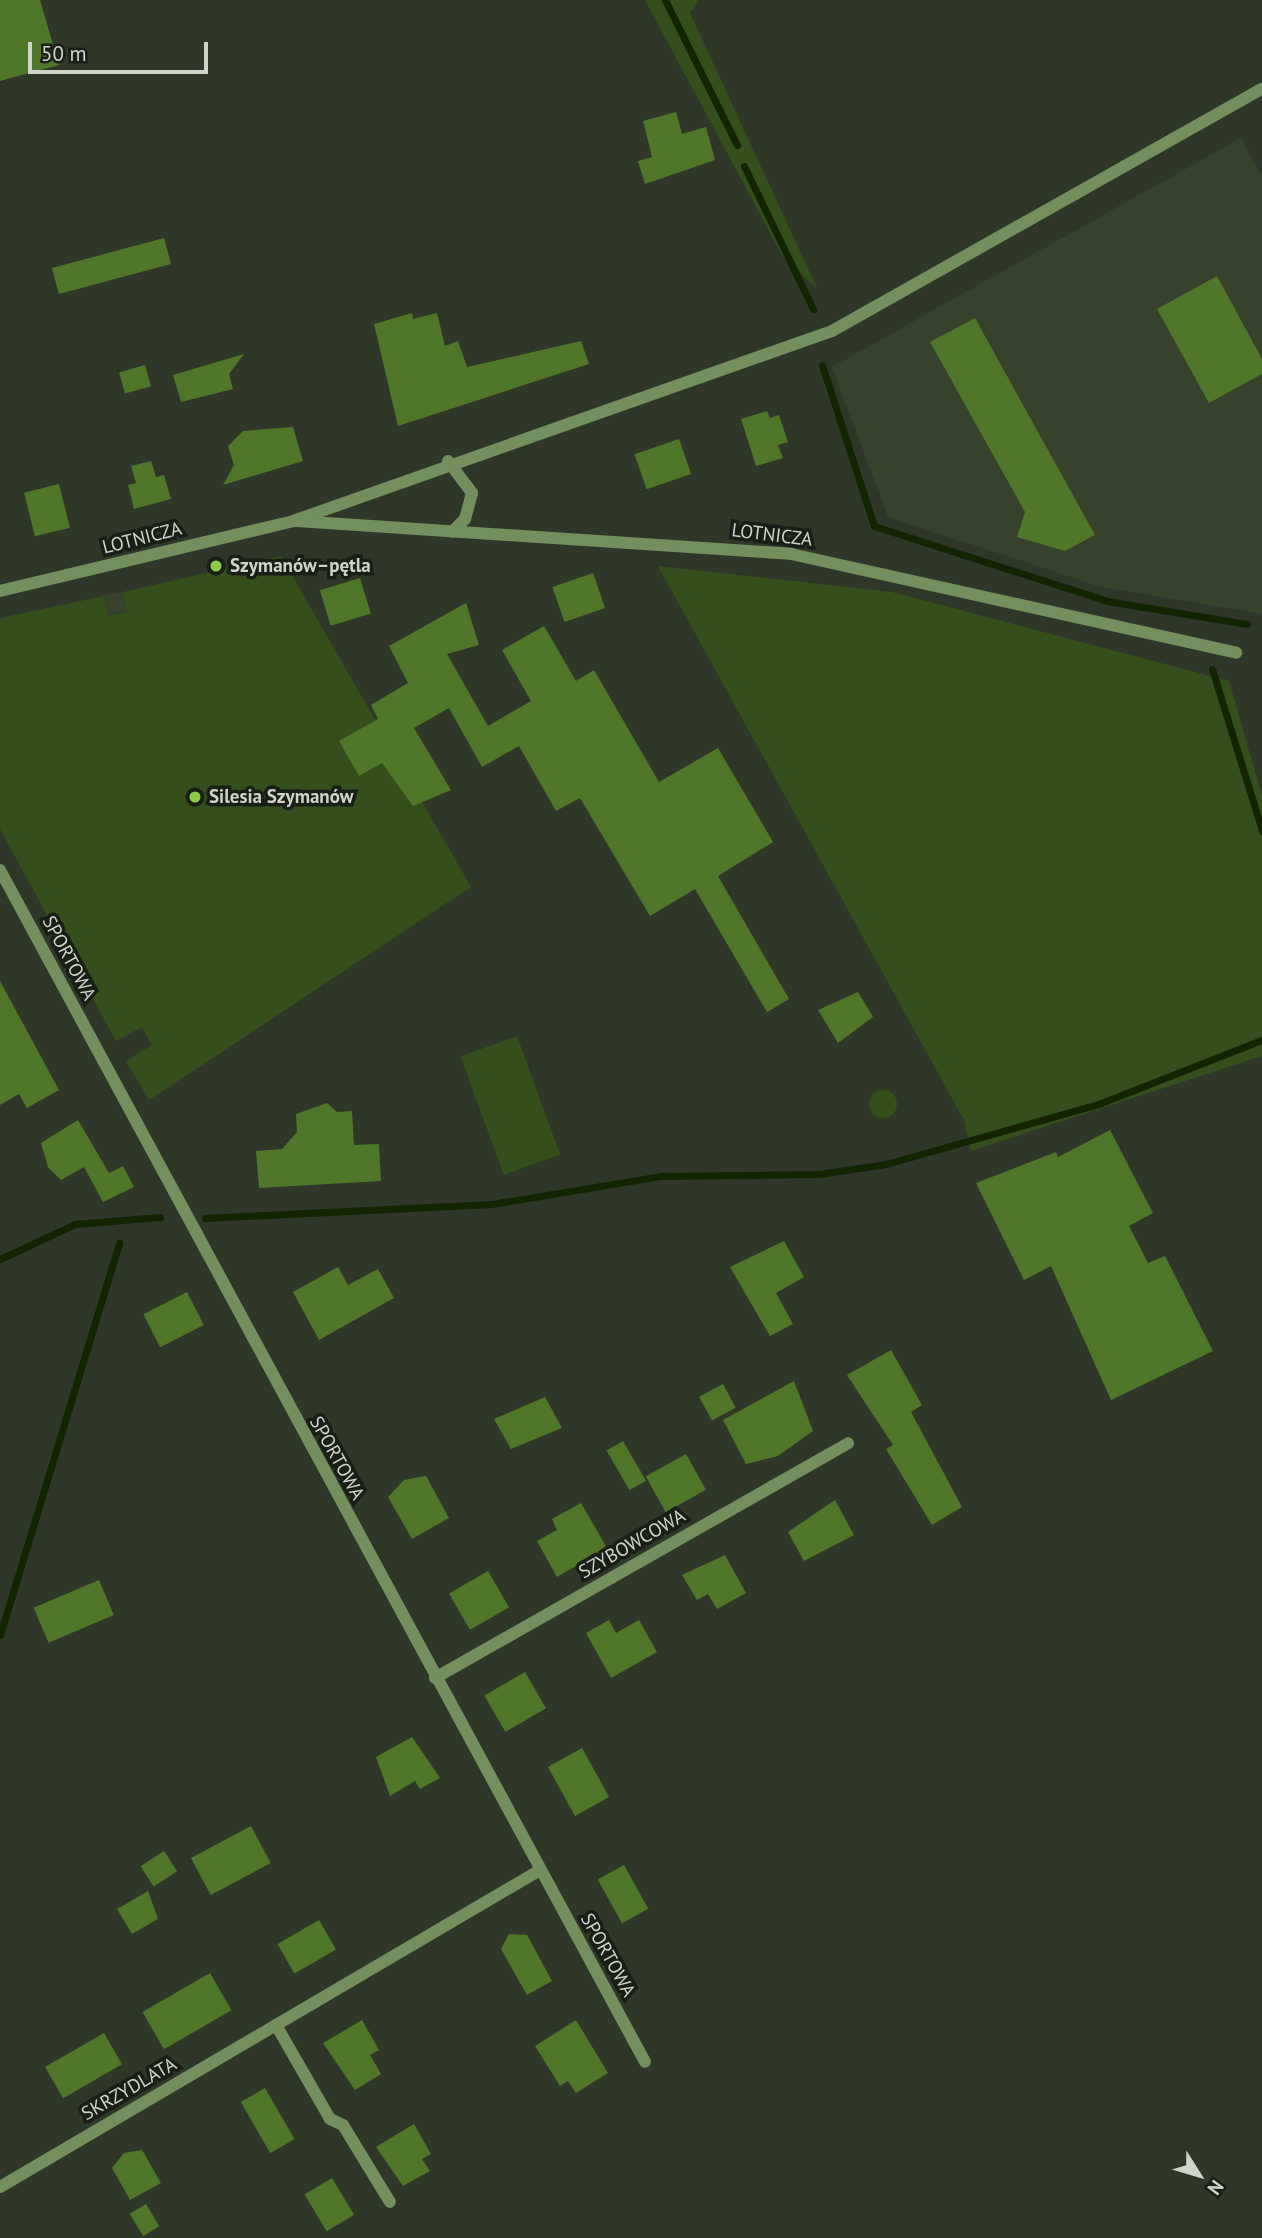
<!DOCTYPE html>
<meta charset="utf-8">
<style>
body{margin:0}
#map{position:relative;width:1262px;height:2238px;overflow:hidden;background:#2f3828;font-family:"PT Sans",sans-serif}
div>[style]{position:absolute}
.built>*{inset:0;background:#36422c;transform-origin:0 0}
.green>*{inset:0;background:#344f1b;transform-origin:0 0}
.round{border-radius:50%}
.stream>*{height:7px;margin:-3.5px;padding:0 3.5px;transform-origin:3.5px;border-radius:3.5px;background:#122500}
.building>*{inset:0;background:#4f7629;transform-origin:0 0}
.minor>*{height:12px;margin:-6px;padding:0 6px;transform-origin:6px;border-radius:6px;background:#738f5d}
.dots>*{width:19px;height:19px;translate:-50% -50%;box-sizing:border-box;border:4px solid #191e16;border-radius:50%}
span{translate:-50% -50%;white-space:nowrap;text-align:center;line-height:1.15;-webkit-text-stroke:7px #191e16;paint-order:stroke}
.street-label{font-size:19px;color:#ced4ca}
.poi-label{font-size:19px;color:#ced4ca;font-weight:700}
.left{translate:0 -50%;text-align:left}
.north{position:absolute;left:1164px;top:2140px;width:70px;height:70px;-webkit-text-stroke:5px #191e16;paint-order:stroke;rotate:127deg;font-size:19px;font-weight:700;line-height:28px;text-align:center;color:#ced4ca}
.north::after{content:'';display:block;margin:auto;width:24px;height:32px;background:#ced4ca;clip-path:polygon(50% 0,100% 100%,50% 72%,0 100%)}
.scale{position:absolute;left:28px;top:42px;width:180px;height:32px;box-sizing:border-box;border:4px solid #ced4ca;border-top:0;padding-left:9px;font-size:21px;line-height:24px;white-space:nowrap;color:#ced4ca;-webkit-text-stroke:5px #191e16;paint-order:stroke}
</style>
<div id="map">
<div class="built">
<div style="clip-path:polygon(1241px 138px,1262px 177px,1262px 614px,1098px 586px,888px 517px,832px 367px)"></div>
<div style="left:123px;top:592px;width:20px;height:19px;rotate:79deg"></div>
</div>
<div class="green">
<div style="clip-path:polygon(645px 0,699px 0,690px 13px,817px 288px,783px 257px)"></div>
<div style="clip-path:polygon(281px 556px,471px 887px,149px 1100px,126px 1061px,152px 1045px,142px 1027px,116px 1041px,0 829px,0 618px,104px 596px,108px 616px,127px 612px,123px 592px)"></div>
<div style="clip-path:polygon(658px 566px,892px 592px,1229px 681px,1262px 796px,1262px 1056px,971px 1151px,964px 1120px)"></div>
<div style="left:517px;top:1036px;width:126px;height:60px;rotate:70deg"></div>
<div class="round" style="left:869px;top:1090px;width:28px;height:28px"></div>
</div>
<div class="stream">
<div style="left:665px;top:0;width:162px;rotate:63.6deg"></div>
<div style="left:744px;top:166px;width:159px;rotate:64.2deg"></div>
<div style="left:822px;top:365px;width:169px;rotate:72.1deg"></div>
<div style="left:874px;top:526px;width:245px;rotate:17.8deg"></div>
<div style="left:1107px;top:601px;width:142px;rotate:9.3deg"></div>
<div style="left:1212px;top:669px;width:170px;rotate:72.8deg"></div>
<div style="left:205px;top:1218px;width:287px;rotate:-2.8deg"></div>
<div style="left:492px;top:1204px;width:172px;rotate:-9.4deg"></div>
<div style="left:662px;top:1176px;width:157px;rotate:-0.7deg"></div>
<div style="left:819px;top:1174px;width:68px;rotate:-8.5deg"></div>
<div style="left:886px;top:1164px;width:223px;rotate:-15.8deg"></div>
<div style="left:1101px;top:1103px;width:173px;rotate:-21.4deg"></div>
<div style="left:0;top:1259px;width:83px;rotate:-25deg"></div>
<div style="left:75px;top:1224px;width:85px;rotate:-4.7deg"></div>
<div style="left:0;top:1635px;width:410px;rotate:-73.1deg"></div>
</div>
<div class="building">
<div style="clip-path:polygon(0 0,40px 0,59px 65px,0 81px)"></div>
<div style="clip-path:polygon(676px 112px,682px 134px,706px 127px,715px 160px,645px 184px,638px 161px,652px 157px,643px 121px)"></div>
<div style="left:164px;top:238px;width:27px;height:116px;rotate:75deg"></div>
<div style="clip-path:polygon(1217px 276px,1262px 359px,1262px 374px,1209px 403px,1157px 309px)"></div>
<div style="clip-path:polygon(412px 313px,413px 319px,437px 313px,445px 346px,458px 341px,467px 367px,581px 341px,589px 364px,398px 426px,374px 324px)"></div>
<div style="clip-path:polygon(975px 318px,1095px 535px,1065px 551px,1017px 537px,1025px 512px,930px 342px)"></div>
<div style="clip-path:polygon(244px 354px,229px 374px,233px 389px,181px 402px,173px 375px)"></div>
<div style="left:145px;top:365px;width:22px;height:27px;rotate:74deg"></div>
<div style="clip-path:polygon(767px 411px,770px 418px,779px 415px,788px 442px,778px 445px,783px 458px,756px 466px,741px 419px)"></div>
<div style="clip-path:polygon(293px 427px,303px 461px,223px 485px,234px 465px,228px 446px,243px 431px)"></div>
<div style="left:679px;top:439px;width:37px;height:47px;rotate:71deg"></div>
<div style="clip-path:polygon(151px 461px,156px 477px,164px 475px,171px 499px,134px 509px,128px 485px,136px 483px,131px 466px)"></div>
<div style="left:59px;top:484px;width:45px;height:36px;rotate:76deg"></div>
<div style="left:593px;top:573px;width:37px;height:43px;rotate:71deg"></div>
<div style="left:360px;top:578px;width:37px;height:42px;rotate:73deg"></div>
<div style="clip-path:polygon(466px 603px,479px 645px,447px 654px,488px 726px,531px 701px,502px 650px,544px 626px,576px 681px,594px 670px,659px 782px,718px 748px,773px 842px,718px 876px,789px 999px,767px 1012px,695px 889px,650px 916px,580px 798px,556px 811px,519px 746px,482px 767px,449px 708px,414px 728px,451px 790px,413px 806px,382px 763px,359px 776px,339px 741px,378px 719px,371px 705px,408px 683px,389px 646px)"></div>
<div style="clip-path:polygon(0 981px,59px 1090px,27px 1108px,19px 1094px,0 1105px)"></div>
<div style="clip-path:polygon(858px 992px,873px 1017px,838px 1043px,818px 1010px)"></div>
<div style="clip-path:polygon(327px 1103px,337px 1112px,352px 1111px,354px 1145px,379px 1144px,381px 1181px,259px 1188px,256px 1151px,282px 1149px,297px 1132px,296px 1114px)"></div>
<div style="clip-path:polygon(78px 1120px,109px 1173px,123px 1166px,134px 1187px,103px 1202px,84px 1167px,61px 1180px,48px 1167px,41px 1143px)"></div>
<div style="clip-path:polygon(1110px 1130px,1153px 1213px,1129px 1226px,1148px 1263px,1165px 1256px,1213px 1351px,1111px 1400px,1051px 1266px,1024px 1280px,976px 1183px,1056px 1152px,1058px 1157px)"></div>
<div style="clip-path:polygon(784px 1241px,804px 1277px,776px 1293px,793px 1324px,770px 1336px,730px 1267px)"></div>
<div style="clip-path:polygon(338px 1267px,348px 1285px,378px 1269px,394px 1298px,319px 1340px,293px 1292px)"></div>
<div style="left:187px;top:1292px;width:37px;height:49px;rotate:63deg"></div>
<div style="clip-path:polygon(891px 1350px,922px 1405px,911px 1412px,962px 1507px,932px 1525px,886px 1449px,893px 1445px,847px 1375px)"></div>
<div style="clip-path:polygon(794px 1381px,813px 1431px,778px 1456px,746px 1464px,723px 1420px)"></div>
<div style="left:723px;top:1384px;width:27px;height:27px;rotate:62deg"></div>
<div style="clip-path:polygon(545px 1397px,562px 1428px,511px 1449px,494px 1419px)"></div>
<div style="left:623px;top:1441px;width:46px;height:19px;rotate:60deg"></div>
<div style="left:686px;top:1454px;width:41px;height:46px;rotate:61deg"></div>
<div style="clip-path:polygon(426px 1476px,449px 1518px,412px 1539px,388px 1497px,404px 1480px)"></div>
<div style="clip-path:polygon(835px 1500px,854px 1535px,804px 1561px,788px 1532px)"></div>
<div style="clip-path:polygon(581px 1503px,607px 1548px,557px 1577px,537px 1541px,557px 1530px,552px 1519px)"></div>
<div style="clip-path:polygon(725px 1555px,746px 1593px,717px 1609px,708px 1594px,697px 1600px,682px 1575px)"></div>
<div style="left:488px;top:1571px;width:42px;height:45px;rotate:60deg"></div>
<div style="left:99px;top:1580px;width:38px;height:71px;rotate:67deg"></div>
<div style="clip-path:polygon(609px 1620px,616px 1633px,639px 1620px,657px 1652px,611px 1678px,586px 1633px)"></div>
<div style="left:525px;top:1672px;width:42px;height:47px;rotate:60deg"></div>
<div style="clip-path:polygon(412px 1737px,440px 1778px,420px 1789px,415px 1781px,390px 1796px,376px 1757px)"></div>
<div style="left:582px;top:1748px;width:56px;height:39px;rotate:61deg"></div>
<div style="left:251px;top:1826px;width:42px;height:68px;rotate:62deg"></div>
<div style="left:164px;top:1851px;width:24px;height:28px;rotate:57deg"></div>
<div style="left:624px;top:1865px;width:50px;height:30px;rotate:61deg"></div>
<div style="clip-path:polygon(148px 1891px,158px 1919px,132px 1934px,117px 1909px)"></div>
<div style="left:319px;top:1920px;width:34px;height:48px;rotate:60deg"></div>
<div style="clip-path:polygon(509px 1934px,527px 1935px,552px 1981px,527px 1995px,501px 1949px)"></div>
<div style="left:210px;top:1973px;width:43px;height:78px;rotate:60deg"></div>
<div style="clip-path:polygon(362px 2020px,379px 2050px,370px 2055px,381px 2074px,355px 2090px,323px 2043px)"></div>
<div style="clip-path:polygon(576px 2020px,608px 2073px,576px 2093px,568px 2081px,560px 2086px,535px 2046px)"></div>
<div style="left:104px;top:2033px;width:36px;height:68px;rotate:60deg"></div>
<div style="left:265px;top:2088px;width:59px;height:28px;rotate:60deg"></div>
<div style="clip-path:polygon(414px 2124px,431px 2154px,422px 2159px,430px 2171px,403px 2186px,376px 2147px)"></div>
<div style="clip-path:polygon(142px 2150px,161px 2183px,130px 2200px,112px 2168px,124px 2153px)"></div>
<div style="left:332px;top:2178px;width:43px;height:32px;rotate:59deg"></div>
<div style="left:146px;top:2204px;width:26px;height:19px;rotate:59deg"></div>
</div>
<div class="minor">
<div style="left:448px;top:461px;width:40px;rotate:53deg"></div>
<div style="left:472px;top:493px;width:27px;rotate:105deg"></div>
<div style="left:465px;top:519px;width:18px;rotate:135deg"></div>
<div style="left:297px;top:521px;width:495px;rotate:3.8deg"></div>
<div style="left:791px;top:554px;width:456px;rotate:12.5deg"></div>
<div style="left:0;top:591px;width:301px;rotate:-13.4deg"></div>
<div style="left:293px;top:521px;width:572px;rotate:-19.42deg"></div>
<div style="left:832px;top:331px;width:493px;rotate:-29.4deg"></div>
<div style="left:0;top:870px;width:1355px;rotate:61.58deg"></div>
<div style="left:435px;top:1678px;width:475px;rotate:-29.6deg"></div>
<div style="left:276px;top:2025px;width:108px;rotate:60.1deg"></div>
<div style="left:330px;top:2119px;width:14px;rotate:25deg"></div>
<div style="left:343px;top:2125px;width:90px;rotate:58.6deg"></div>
<div style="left:0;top:2187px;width:626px;rotate:-30.41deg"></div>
</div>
<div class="dots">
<div style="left:216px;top:566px;background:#8bce46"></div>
<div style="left:195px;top:797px;background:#8bce46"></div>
</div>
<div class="street-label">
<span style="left:772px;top:535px;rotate:7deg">LOTNICZA</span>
<span style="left:142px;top:538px;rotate:-14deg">LOTNICZA</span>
<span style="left:69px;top:958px;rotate:62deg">SPORTOWA</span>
<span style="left:337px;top:1458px;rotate:61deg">SPORTOWA</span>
<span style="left:632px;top:1544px;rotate:-30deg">SZYBOWCOWA</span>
<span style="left:608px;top:1955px;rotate:61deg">SPORTOWA</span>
<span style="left:129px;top:2089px;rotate:-30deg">SKRZYDLATA</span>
</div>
<div class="poi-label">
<span class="left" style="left:230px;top:566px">Szymanów–pętla</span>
<span class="left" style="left:209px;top:797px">Silesia Szymanów</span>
</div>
<div class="north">N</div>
<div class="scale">50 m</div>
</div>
